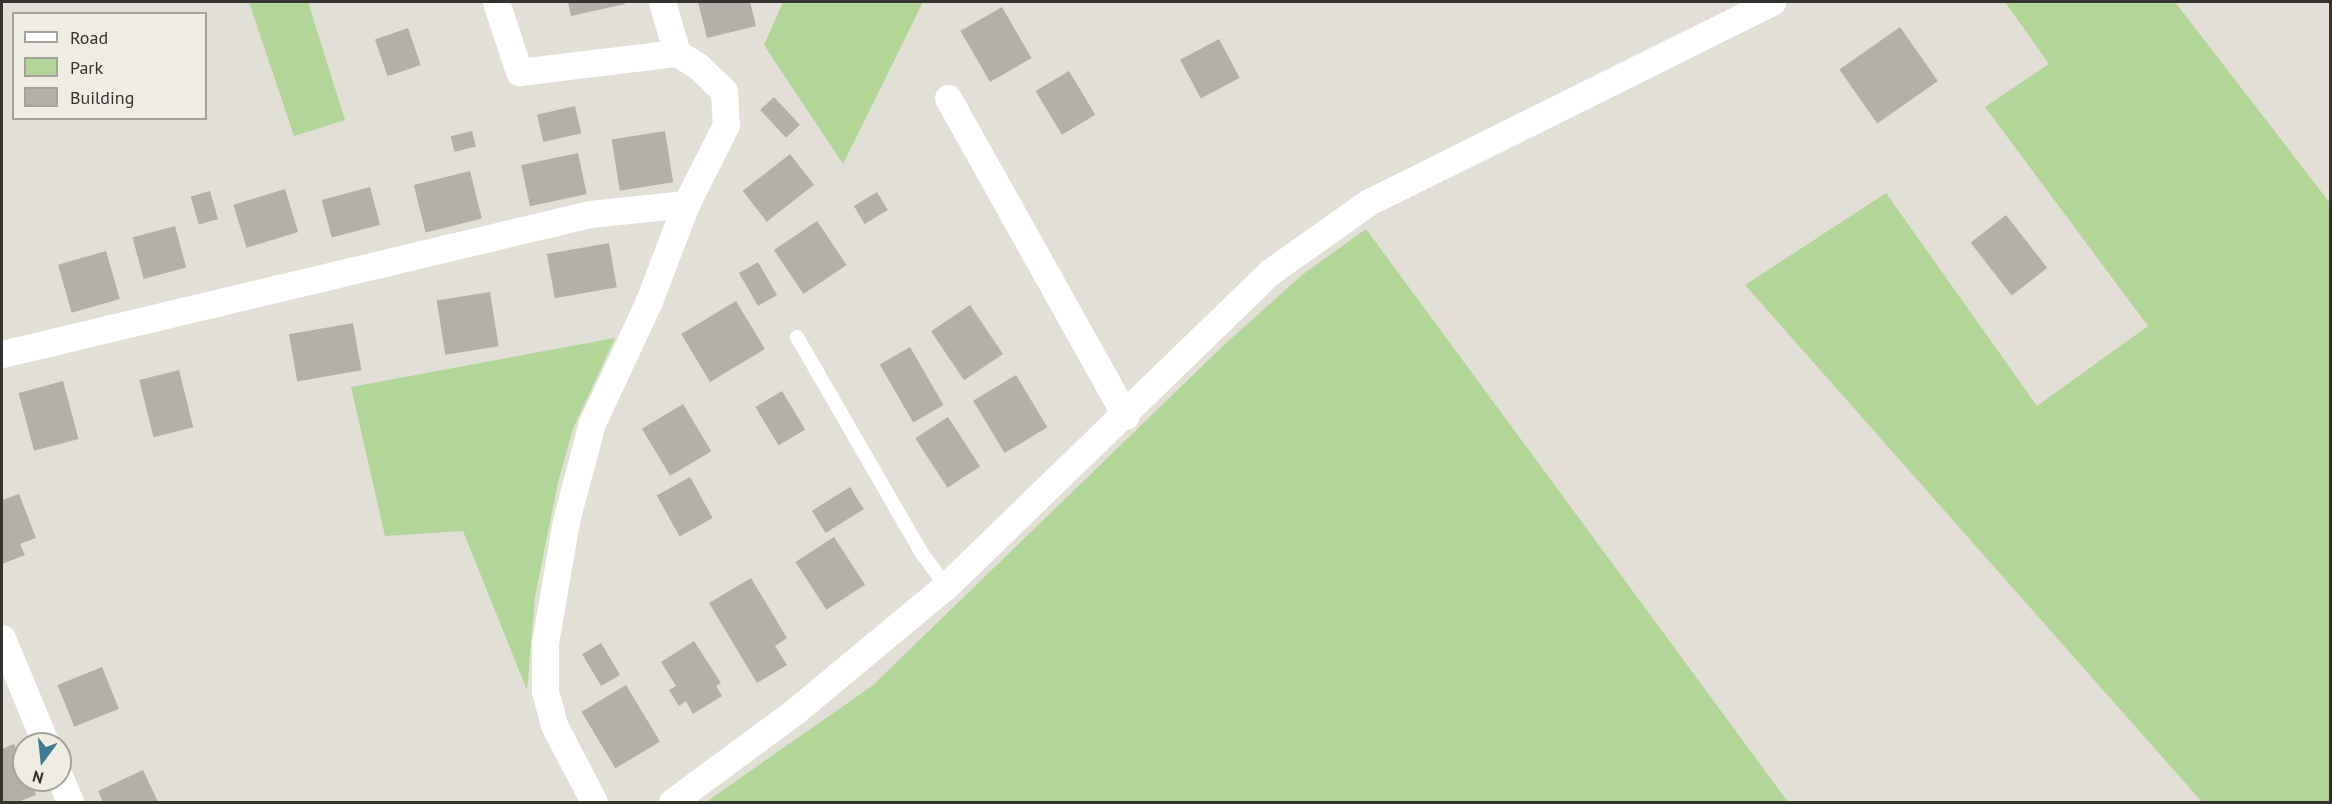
<!DOCTYPE html>
<style>
body{margin:0}
#map{position:relative;width:2332px;height:804px;overflow:hidden;background:#e2dfd7;font-family:"PT Sans",sans-serif}
div>[style]{position:absolute}
.green>*{inset:0;background:#b2d598}
.building>*{inset:0;background:#b3b0a8;transform-origin:0 0}
.lane>*{height:14px;margin:-7px;padding:0 7px;transform-origin:7px;border-radius:7px;background:#fff}
.street>*{height:27px;margin:-13.5px;padding:0 13.5px;transform-origin:13.5px;border-radius:13.5px;background:#fff}
span{translate:-50% -50%;white-space:nowrap;text-align:center;line-height:1.15;-webkit-text-stroke:4.5px #efece4;paint-order:stroke}
.frame{position:absolute;inset:0;border:3px solid #34332f;pointer-events:none}
.legend{position:absolute;left:12px;top:12px;width:195px;height:108px;box-sizing:border-box;background:#efece4;border:2px solid #a4a29c;margin:0;padding:8px 10px;list-style:none;font-size:18px;color:#34332f}
.legend li{display:flex;align-items:center;gap:12px;height:30px}
.legend b{width:30px;border:2px solid #a4a29c}
.north{position:absolute;left:12px;top:732px;width:60px;height:60px;box-sizing:border-box;background:#efece4;border:2px solid #a4a29c;border-radius:50%;rotate:195deg;font-size:16px;font-weight:700;line-height:24px;text-align:center;color:#34332f}
.north::after{content:'';display:block;margin:auto;width:21px;height:27px;background:#3d7b91;clip-path:polygon(50% 0,100% 100%,50% 72%,0 100%)}
</style>
<div id="map">
<div class="green">
<div style="clip-path:polygon(249px 2px,308px 2px,345px 120px,294px 136px)"></div>
<div style="clip-path:polygon(783px 2px,923px 2px,843px 164px,764px 45px)"></div>
<div style="clip-path:polygon(2005px 2px,2175px 2px,2330px 203px,2330px 802px,2202px 802px,1745px 285px,1886px 193px,2037px 406px,2148px 326px,1985px 107px,2049px 64px)"></div>
<div style="clip-path:polygon(1366px 229px,1788px 802px,706px 802px,872px 686px,1224px 345px,1302px 275px)"></div>
<div style="clip-path:polygon(615px 338px,573px 429px,558px 482px,535px 597px,527px 690px,463px 531px,385px 536px,351px 387px)"></div>
</div>
<div class="building">
<div style="clip-path:polygon(568px 2px,624px 2px,625px 4px,571px 16px)"></div>
<div style="clip-path:polygon(698px 2px,750px 2px,756px 26px,707px 38px)"></div>
<div style="left:1002px;top:7px;width:59px;height:48px;rotate:60deg"></div>
<div style="left:1900px;top:27px;width:66px;height:74px;rotate:55deg"></div>
<div style="left:408px;top:28px;width:39px;height:35px;rotate:71deg"></div>
<div style="left:1219px;top:39px;width:44px;height:44px;rotate:62deg"></div>
<div style="left:1069px;top:71px;width:51px;height:39px;rotate:59deg"></div>
<div style="left:774px;top:97px;width:38px;height:19px;rotate:47deg"></div>
<div style="left:575px;top:106px;width:28px;height:39px;rotate:77deg"></div>
<div style="left:472px;top:131px;width:16px;height:22px;rotate:76deg"></div>
<div style="left:665px;top:131px;width:52px;height:54px;rotate:81deg"></div>
<div style="left:578px;top:153px;width:42px;height:58px;rotate:78deg"></div>
<div style="left:790px;top:154px;width:39px;height:60px;rotate:52deg"></div>
<div style="left:470px;top:171px;width:49px;height:58px;rotate:76deg"></div>
<div style="left:370px;top:187px;width:39px;height:50px;rotate:75deg"></div>
<div style="left:285px;top:189px;width:45px;height:54px;rotate:73deg"></div>
<div style="left:210px;top:191px;width:29px;height:20px;rotate:74deg"></div>
<div style="left:877px;top:192px;width:21px;height:27px;rotate:59deg"></div>
<div style="left:2006px;top:215px;width:67px;height:45px;rotate:52deg"></div>
<div style="left:817px;top:221px;width:53px;height:52px;rotate:56deg"></div>
<div style="left:175px;top:226px;width:43px;height:44px;rotate:75deg"></div>
<div style="left:609px;top:243px;width:45px;height:63px;rotate:80deg"></div>
<div style="left:106px;top:251px;width:50px;height:50px;rotate:74deg"></div>
<div style="left:758px;top:262px;width:38px;height:22px;rotate:60deg"></div>
<div style="left:490px;top:292px;width:55px;height:54px;rotate:81deg"></div>
<div style="left:736px;top:301px;width:56px;height:64px;rotate:59deg"></div>
<div style="left:970px;top:305px;width:59px;height:47px;rotate:56deg"></div>
<div style="left:353px;top:323px;width:48px;height:65px;rotate:80deg"></div>
<div style="left:910px;top:347px;width:67px;height:35px;rotate:60deg"></div>
<div style="left:179px;top:370px;width:59px;height:41px;rotate:76deg"></div>
<div style="left:1016px;top:375px;width:61px;height:50px;rotate:59deg"></div>
<div style="left:63px;top:381px;width:60px;height:46px;rotate:75deg"></div>
<div style="left:782px;top:391px;width:45px;height:31px;rotate:59deg"></div>
<div style="left:683px;top:404px;width:55px;height:48px;rotate:59deg"></div>
<div style="left:948px;top:417px;width:59px;height:39px;rotate:57deg"></div>
<div style="left:690px;top:477px;width:47px;height:38px;rotate:61deg"></div>
<div style="left:850px;top:487px;width:26px;height:45px;rotate:58deg"></div>
<div style="clip-path:polygon(19px 494px,36px 538px,20px 544px,25px 555px,2px 564px,2px 500px)"></div>
<div style="left:834px;top:537px;width:57px;height:46px;rotate:57deg"></div>
<div style="clip-path:polygon(751px 578px,787px 638px,775px 646px,787px 665px,757px 683px,709px 603px)"></div>
<div style="clip-path:polygon(694px 641px,721px 683px,716px 686px,722px 696px,693px 714px,686px 701px,679px 706px,669px 690px,676px 686px,661px 662px)"></div>
<div style="left:601px;top:643px;width:37px;height:22px;rotate:59deg"></div>
<div style="left:102px;top:667px;width:45px;height:48px;rotate:68deg"></div>
<div style="left:626px;top:685px;width:66px;height:52px;rotate:59deg"></div>
<div style="clip-path:polygon(14px 744px,24px 766px,24px 780px,30px 780px,36px 795px,18px 802px,2px 802px,2px 749px)"></div>
<div style="clip-path:polygon(143px 770px,158px 802px,103px 802px,98px 791px)"></div>
</div>
<div class="lane">
<div style="left:797px;top:337px;width:252px;rotate:60deg"></div>
<div style="left:923px;top:555px;width:39px;rotate:53deg"></div>
</div>
<div class="street">
<div style="left:496px;top:2px;width:74px;rotate:71.8deg"></div>
<div style="left:519px;top:72px;width:159px;rotate:-6.9deg"></div>
<div style="left:677px;top:53px;width:25px;rotate:32deg"></div>
<div style="left:698px;top:66px;width:36px;rotate:44deg"></div>
<div style="left:724px;top:91px;width:34px;rotate:87deg"></div>
<div style="left:726px;top:125px;width:89px;rotate:116.9deg"></div>
<div style="left:686px;top:204px;width:104px;rotate:110.9deg"></div>
<div style="left:649px;top:301px;width:135px;rotate:115deg"></div>
<div style="left:592px;top:423px;width:101px;rotate:104.9deg"></div>
<div style="left:566px;top:521px;width:123px;rotate:99.8deg"></div>
<div style="left:545px;top:642px;width:49px;rotate:90deg"></div>
<div style="left:545px;top:691px;width:35px;rotate:75deg"></div>
<div style="left:554px;top:725px;width:87px;rotate:62.5deg"></div>
<div style="left:662px;top:2px;width:53px;rotate:73.6deg"></div>
<div style="left:948px;top:98px;width:364px;rotate:60.8deg"></div>
<div style="left:2px;top:354px;width:604px;rotate:-13.39deg"></div>
<div style="left:590px;top:214px;width:97px;rotate:-5.9deg"></div>
<div style="left:2px;top:638px;width:115px;rotate:67.5deg"></div>
<div style="left:60px;top:778px;width:26px;rotate:67deg"></div>
<div style="left:672px;top:802px;width:152px;rotate:-36.4deg"></div>
<div style="left:794px;top:712px;width:197px;rotate:-39.7deg"></div>
<div style="left:946px;top:586px;width:451px;rotate:-44.1deg"></div>
<div style="left:1270px;top:272px;width:121px;rotate:-35.3deg"></div>
<div style="left:1369px;top:202px;width:450px;rotate:-26.4deg"></div>
</div>
<div class="frame"></div>
<ul class="legend">
<li><b style="height:8px;background:#fff"></b>Road</li>
<li><b style="height:16px;background:#b2d598"></b>Park</li>
<li><b style="height:16px;background:#b3b0a8"></b>Building</li>
</ul>
<div class="north">N</div>
</div>
